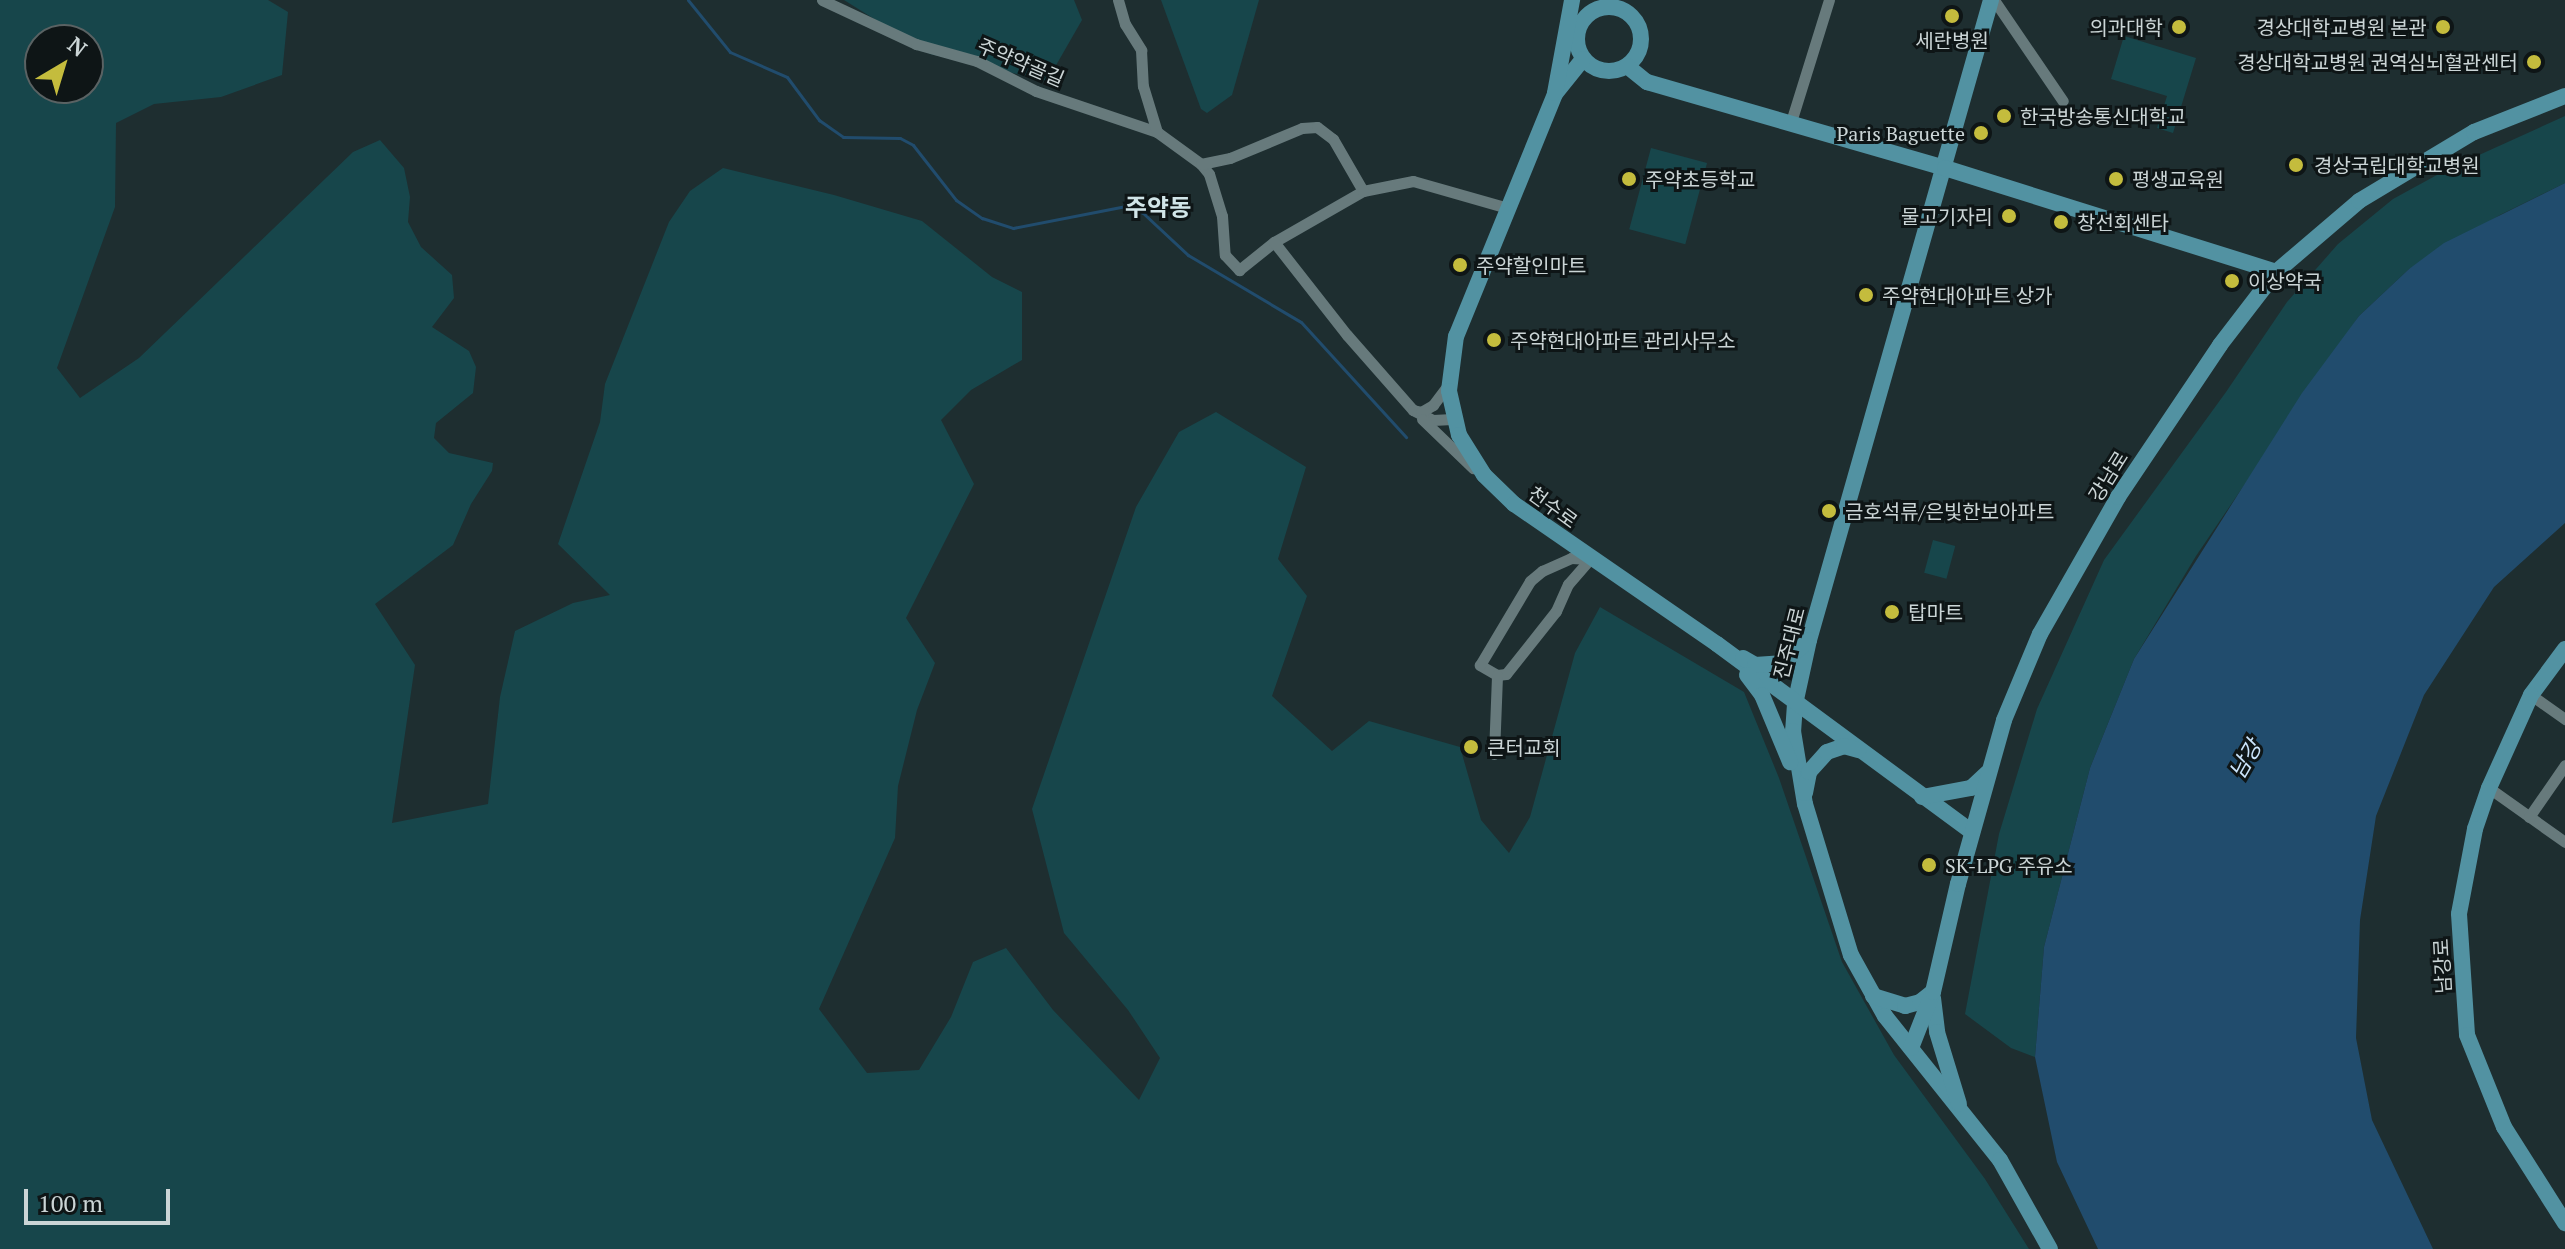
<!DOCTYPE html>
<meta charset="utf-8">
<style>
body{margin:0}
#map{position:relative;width:2565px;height:1249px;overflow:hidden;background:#1e2e30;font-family:"PT Serif","Noto Sans KR",serif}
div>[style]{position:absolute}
.green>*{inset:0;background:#17464b;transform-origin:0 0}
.water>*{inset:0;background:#214c6d}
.stream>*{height:3px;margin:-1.5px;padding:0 1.5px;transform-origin:1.5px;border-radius:1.5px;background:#214c6d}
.street>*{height:11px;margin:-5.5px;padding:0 5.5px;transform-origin:5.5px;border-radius:5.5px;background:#677a7c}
.secondary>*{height:16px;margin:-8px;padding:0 8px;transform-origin:8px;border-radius:8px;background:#5292a2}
.secondary>.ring{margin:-8px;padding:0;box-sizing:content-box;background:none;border:16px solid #5292a2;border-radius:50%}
.dots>*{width:22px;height:22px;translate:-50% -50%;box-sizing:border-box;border:4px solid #0e1516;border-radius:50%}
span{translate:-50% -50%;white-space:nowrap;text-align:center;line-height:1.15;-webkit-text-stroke:6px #0e1516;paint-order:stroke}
.poi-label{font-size:20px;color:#cbd5d6}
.right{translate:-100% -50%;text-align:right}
.left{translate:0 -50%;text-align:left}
.street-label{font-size:20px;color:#cbd5d6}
.water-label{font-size:22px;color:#cce6fd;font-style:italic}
.quarter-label{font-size:24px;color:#d1e5e8;font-weight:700}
.north{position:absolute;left:24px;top:24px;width:80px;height:80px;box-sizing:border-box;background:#0e1516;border:2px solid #5a6263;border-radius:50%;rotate:38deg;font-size:22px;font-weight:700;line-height:32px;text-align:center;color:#cbd5d6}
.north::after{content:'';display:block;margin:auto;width:28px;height:36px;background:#c4bc3d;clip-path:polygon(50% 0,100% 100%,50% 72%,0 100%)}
.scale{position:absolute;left:24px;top:1189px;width:146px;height:36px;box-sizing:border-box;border:4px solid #cbd5d6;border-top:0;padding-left:10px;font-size:24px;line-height:28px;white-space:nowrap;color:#cbd5d6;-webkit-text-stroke:6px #0e1516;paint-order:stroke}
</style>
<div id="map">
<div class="green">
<div style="clip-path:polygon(evenodd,0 0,268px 0,288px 12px,282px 75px,221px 97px,154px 104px,116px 123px,115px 207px,57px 368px,80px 398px,139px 358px,353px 152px,380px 140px,404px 168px,410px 197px,408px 222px,421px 247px,452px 275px,454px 298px,432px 327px,469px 351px,476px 367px,473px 393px,436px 423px,434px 438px,449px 453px,493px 463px,492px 471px,471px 504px,453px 545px,375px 604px,415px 665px,392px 823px,488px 804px,500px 697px,515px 631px,573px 603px,610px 595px,558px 544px,600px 422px,605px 384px,669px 222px,690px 191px,723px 168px,834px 195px,922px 221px,992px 277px,1022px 292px,1022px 360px,971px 390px,941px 420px,974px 484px,906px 618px,935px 663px,917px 710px,898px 786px,895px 838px,819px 1009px,867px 1073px,919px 1070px,951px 1017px,973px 962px,1006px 948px,1053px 1010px,1139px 1100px,1160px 1058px,1128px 1010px,1064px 933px,1032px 809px,1136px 507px,1179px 432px,1216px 412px,1306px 467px,1278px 559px,1307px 596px,1272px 696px,1332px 751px,1369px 721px,1460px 747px,1481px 820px,1509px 853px,1530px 817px,1575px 653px,1600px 607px,1744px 692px,1779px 778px,1842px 962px,1894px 1055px,1985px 1179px,2029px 1249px,0 1249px,0 0,40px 40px,88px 40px,88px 88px,40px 88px,40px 40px)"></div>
<div style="clip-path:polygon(844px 0,1074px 0,1082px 20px,1047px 81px,930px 54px)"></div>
<div style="clip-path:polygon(1161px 0,1259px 0,1232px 95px,1207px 113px,1201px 109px)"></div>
<div style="clip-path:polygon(2124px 36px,2196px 58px,2173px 133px,2157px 128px,2167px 96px,2111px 79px)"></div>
<div style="clip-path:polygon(2565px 116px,2565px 183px,2500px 215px,2409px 269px,2359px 316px,2196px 556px,2134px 659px,2090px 768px,2044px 947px,2035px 1057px,2011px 1048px,1965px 1014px,1999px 834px,2037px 709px,2104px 560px,2226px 392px,2287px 302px,2338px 244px,2393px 199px,2446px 170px)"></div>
<div style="left:1651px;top:148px;width:58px;height:84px;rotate:15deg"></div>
<div style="left:1933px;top:540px;width:23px;height:34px;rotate:15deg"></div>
</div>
<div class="water">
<div style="clip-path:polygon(2565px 183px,2565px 523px,2494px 587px,2424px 695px,2376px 816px,2360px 920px,2356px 1038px,2372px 1120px,2433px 1249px,2098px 1249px,2057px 1162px,2035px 1057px,2044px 947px,2090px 768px,2134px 659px,2302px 393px,2359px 316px,2409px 269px,2444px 243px)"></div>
</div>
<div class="stream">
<div style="left:688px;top:0;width:67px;rotate:51.1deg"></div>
<div style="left:730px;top:52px;width:62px;rotate:23.7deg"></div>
<div style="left:787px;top:77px;width:54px;rotate:53.3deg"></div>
<div style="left:819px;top:120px;width:29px;rotate:35deg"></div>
<div style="left:843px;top:137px;width:57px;rotate:1deg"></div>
<div style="left:900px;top:138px;width:15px;rotate:28deg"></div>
<div style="left:913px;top:145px;width:70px;rotate:52deg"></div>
<div style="left:956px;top:200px;width:32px;rotate:35deg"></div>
<div style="left:982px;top:218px;width:33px;rotate:18deg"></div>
<div style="left:1013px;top:228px;width:115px;rotate:-11deg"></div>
<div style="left:1126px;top:206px;width:18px;rotate:22deg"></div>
<div style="left:1143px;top:213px;width:62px;rotate:43deg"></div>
<div style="left:1188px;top:255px;width:131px;rotate:30.7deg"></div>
<div style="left:1301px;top:322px;width:156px;rotate:47.6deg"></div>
</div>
<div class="street">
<div style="left:822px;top:0;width:104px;rotate:25.1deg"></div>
<div style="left:916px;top:44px;width:63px;rotate:15.6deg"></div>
<div style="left:977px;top:61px;width:66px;rotate:27deg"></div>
<div style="left:1036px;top:91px;width:128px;rotate:18.7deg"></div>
<div style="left:1157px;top:132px;width:54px;rotate:36deg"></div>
<div style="left:1201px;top:164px;width:13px;rotate:51deg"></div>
<div style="left:1209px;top:174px;width:44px;rotate:72.8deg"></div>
<div style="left:1222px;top:216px;width:39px;rotate:86deg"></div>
<div style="left:1225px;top:255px;width:21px;rotate:47deg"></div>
<div style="left:1239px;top:270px;width:45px;rotate:-38.7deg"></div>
<div style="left:1274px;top:242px;width:103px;rotate:-29.8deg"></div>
<div style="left:1363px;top:191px;width:51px;rotate:-11.3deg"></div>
<div style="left:1413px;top:181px;width:99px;rotate:15.9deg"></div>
<div style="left:1118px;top:0;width:25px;rotate:74deg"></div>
<div style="left:1125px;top:24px;width:31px;rotate:58deg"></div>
<div style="left:1141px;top:50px;width:36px;rotate:87deg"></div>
<div style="left:1143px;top:86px;width:48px;rotate:73.1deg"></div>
<div style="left:1994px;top:0;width:122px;rotate:55.7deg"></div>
<div style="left:1790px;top:125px;width:131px;rotate:-72.7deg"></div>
<div style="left:1201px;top:164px;width:30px;rotate:-12deg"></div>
<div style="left:1230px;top:158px;width:78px;rotate:-22.6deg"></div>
<div style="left:1302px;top:128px;width:15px;rotate:-4deg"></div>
<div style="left:1317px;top:127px;width:20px;rotate:37deg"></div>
<div style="left:1333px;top:139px;width:60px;rotate:60deg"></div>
<div style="left:1274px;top:242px;width:118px;rotate:51.9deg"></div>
<div style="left:1347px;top:335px;width:100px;rotate:48.7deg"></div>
<div style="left:1413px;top:410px;width:22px;rotate:27deg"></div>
<div style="left:1433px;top:420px;width:19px;rotate:-3deg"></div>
<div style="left:1413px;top:410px;width:8px;rotate:14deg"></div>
<div style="left:1421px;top:412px;width:14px;rotate:-30deg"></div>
<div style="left:1433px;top:405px;width:25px;rotate:-53deg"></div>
<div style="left:1422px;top:419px;width:71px;rotate:43.9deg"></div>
<div style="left:1571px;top:558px;width:19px;rotate:3deg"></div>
<div style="left:1590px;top:559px;width:33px;rotate:131deg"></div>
<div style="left:1568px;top:584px;width:30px;rotate:114deg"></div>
<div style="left:1556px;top:611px;width:80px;rotate:128.4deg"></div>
<div style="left:1506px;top:674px;width:9px;rotate:174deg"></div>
<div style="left:1497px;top:675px;width:20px;rotate:-150deg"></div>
<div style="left:1480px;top:665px;width:98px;rotate:-59.2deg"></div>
<div style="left:1530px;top:581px;width:16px;rotate:-40deg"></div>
<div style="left:1542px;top:571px;width:32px;rotate:-24deg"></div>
<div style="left:2531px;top:695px;width:42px;rotate:35.2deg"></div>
<div style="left:1494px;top:754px;width:79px;rotate:-87.8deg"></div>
<div style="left:2489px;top:788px;width:93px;rotate:35.4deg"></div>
<div style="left:2529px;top:817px;width:63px;rotate:-55.3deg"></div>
</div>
<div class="secondary">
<div style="left:1991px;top:0;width:665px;rotate:105.87deg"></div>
<div style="left:1809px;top:640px;width:66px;rotate:102.3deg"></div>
<div style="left:1795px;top:704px;width:27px;rotate:94deg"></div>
<div style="left:1793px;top:731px;width:74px;rotate:80.7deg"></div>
<div style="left:1805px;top:804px;width:158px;rotate:73.1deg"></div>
<div style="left:1851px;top:955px;width:70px;rotate:60.9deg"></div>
<div style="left:1885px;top:1016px;width:184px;rotate:51.4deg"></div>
<div style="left:2000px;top:1160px;width:102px;rotate:60.7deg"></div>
<div class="ring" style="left:1577px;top:7px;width:48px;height:48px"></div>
<div style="left:1583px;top:59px;width:45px;rotate:128.7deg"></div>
<div style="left:1555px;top:94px;width:261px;rotate:112.2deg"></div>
<div style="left:1456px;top:336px;width:55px;rotate:97.3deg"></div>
<div style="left:1449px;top:391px;width:45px;rotate:77.2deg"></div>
<div style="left:1459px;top:435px;width:47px;rotate:58deg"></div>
<div style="left:1484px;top:475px;width:42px;rotate:44deg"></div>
<div style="left:1514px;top:504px;width:247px;rotate:34.6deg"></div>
<div style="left:1717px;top:644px;width:317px;rotate:36.4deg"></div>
<div style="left:1627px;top:66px;width:26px;rotate:39deg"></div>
<div style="left:1647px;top:82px;width:310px;rotate:16.1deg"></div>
<div style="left:1945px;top:168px;width:347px;rotate:17.4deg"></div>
<div style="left:1555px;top:93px;width:95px;rotate:-79.6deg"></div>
<div style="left:2565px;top:649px;width:57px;rotate:126.5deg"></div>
<div style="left:2531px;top:695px;width:102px;rotate:114.3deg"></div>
<div style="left:2489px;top:788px;width:43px;rotate:108.9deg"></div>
<div style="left:2475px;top:829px;width:86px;rotate:100.7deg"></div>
<div style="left:2459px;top:914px;width:121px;rotate:86.2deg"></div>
<div style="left:2467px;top:1035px;width:99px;rotate:68.1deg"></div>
<div style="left:2504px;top:1127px;width:114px;rotate:57.6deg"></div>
<div style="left:1743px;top:658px;width:14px;rotate:30deg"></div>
<div style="left:1755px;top:665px;width:27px;rotate:-4deg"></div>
<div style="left:1782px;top:663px;width:35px;rotate:-40deg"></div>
<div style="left:1747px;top:675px;width:25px;rotate:53deg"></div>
<div style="left:1762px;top:695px;width:73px;rotate:67.3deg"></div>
<div style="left:1805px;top:793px;width:21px;rotate:-79deg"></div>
<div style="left:1809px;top:772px;width:27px;rotate:-48deg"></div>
<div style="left:1827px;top:752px;width:18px;rotate:-19deg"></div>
<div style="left:1844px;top:746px;width:15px;rotate:16deg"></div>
<div style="left:1922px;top:797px;width:50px;rotate:-10.4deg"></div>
<div style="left:1971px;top:788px;width:22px;rotate:-43deg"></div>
<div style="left:1873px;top:996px;width:34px;rotate:17deg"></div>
<div style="left:1905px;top:1006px;width:16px;rotate:-15deg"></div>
<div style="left:1920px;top:1002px;width:16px;rotate:-38deg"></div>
<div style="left:1933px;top:998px;width:34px;rotate:83deg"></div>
<div style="left:1937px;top:1032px;width:75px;rotate:73deg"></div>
<div style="left:1911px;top:1048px;width:60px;rotate:-68.6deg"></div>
<div style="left:1933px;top:992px;width:111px;rotate:-77deg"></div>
<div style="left:1958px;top:884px;width:170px;rotate:-74.3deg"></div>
<div style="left:2004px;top:720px;width:93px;rotate:-67.3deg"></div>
<div style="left:2040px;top:634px;width:158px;rotate:-60.3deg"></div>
<div style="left:2118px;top:497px;width:183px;rotate:-56.1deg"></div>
<div style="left:2220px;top:345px;width:92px;rotate:-52.5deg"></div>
<div style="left:2276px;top:272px;width:109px;rotate:-40.5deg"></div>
<div style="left:2359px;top:201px;width:134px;rotate:-31deg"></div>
<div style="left:2474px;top:132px;width:98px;rotate:-21.6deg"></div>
</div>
<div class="dots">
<div style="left:1952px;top:16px;background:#c4bc3d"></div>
<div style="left:2179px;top:27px;background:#c4bc3d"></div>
<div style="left:2443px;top:27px;background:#c4bc3d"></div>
<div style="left:2534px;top:62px;background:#c4bc3d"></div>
<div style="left:2004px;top:116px;background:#c4bc3d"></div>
<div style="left:1981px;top:133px;background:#c4bc3d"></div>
<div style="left:2296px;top:165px;background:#c4bc3d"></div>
<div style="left:1629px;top:179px;background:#c4bc3d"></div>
<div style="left:2116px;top:179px;background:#c4bc3d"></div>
<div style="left:2009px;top:216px;background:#c4bc3d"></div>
<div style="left:2061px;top:222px;background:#c4bc3d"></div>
<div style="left:1460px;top:265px;background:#c4bc3d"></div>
<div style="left:2232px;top:281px;background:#c4bc3d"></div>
<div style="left:1866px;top:295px;background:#c4bc3d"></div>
<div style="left:1494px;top:340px;background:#c4bc3d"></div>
<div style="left:1829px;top:511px;background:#c4bc3d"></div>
<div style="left:1892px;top:612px;background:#c4bc3d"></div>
<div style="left:1471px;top:747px;background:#c4bc3d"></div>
<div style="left:1929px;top:865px;background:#c4bc3d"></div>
</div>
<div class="poi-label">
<span class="right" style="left:2163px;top:27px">의과대학</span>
<span class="right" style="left:2427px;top:27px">경상대학교병원 본관</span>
<span style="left:1952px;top:40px">세란병원</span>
<span class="right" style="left:2518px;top:62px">경상대학교병원 권역심뇌혈관센터</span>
<span class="left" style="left:2020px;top:116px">한국방송통신대학교</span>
<span class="right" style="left:1965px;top:133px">Paris Baguette</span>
<span class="left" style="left:2314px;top:165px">경상국립대학교병원</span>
<span class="left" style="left:1645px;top:179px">주약초등학교</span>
<span class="left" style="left:2132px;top:179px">평생교육원</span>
<span class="right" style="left:1993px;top:216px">물고기자리</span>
<span class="left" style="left:2077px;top:222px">창선회센타</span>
<span class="left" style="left:1476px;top:265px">주약할인마트</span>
<span class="left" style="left:2248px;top:281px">이상약국</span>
<span class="left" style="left:1882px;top:295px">주약현대아파트 상가</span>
<span class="left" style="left:1510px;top:340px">주약현대아파트 관리사무소</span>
<span class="left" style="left:1845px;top:511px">금호석류/은빛한보아파트</span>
<span class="left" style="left:1908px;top:612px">탑마트</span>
<span class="left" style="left:1487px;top:747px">큰터교회</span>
<span class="left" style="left:1945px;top:865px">SK-LPG 주유소</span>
</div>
<div class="street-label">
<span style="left:1021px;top:62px;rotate:23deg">주약약골길</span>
<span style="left:2108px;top:476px;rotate:-58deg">강남로</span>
<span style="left:1553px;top:507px;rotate:36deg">천수로</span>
<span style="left:1789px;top:643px;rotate:-76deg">진주대로</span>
<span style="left:2442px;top:966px;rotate:-93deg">남강로</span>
</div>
<div class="water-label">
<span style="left:2245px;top:759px;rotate:-60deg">남강</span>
</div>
<div class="quarter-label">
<span style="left:1158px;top:208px">주약동</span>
</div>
<div class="north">N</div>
<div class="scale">100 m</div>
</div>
